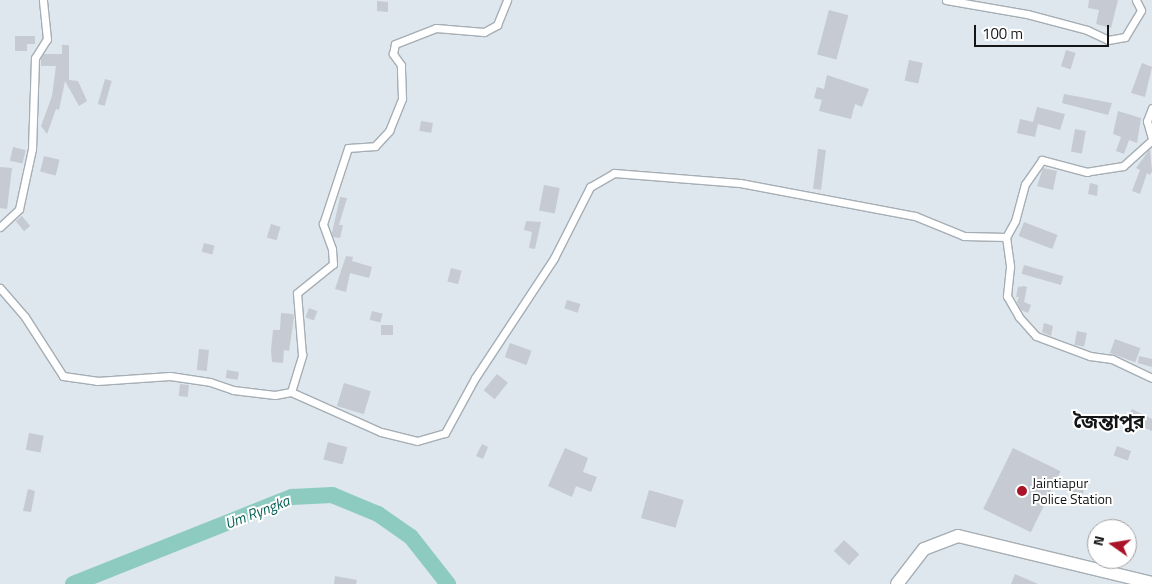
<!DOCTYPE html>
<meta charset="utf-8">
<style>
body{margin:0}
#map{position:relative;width:1152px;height:584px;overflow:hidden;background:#dee7ed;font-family:"Titillium Web","Noto Sans Bengali",sans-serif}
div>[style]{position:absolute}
.river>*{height:16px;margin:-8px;padding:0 8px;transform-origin:8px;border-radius:8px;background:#8dcbc0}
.building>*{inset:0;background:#c6cad2;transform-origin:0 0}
.roads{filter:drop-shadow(1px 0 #a6aeb4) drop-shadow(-1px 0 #a6aeb4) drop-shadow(0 1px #a6aeb4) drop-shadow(0 -1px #a6aeb4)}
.street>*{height:7px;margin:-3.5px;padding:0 3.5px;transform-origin:3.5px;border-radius:3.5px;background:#fff}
.highway>*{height:12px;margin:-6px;padding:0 6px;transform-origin:6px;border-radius:6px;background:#fff}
.dots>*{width:14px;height:14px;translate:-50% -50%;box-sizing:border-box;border:2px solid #fff;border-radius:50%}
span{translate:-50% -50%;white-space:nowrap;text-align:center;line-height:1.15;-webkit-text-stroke:4px #fff;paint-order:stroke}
.poi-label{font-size:14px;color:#131517}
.left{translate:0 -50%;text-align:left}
.water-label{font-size:15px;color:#065f55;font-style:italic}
.district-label{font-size:19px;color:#131517;font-weight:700}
.north{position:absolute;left:1087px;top:519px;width:50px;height:50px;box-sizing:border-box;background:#fff;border:1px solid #a1a1a2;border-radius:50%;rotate:283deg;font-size:14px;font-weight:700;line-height:20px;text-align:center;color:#131517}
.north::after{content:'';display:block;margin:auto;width:18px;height:22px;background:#aa1429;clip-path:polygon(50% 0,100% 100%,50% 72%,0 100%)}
.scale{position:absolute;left:974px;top:25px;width:135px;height:22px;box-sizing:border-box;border:2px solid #131517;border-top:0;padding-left:6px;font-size:15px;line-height:18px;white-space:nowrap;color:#131517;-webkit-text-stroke:4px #fff;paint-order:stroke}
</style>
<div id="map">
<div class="river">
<div style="left:73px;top:584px;width:236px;rotate:-21.7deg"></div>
<div style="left:292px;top:497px;width:40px;rotate:-2.9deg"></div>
<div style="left:332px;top:495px;width:50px;rotate:22.4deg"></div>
<div style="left:378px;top:514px;width:40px;rotate:34.9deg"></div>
<div style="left:411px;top:537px;width:60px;rotate:51.8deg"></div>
</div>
<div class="building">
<div style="clip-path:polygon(1089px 0,1118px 0,1111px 28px,1096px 24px,1099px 10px,1088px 8px)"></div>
<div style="clip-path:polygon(377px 1px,388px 2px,388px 12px,377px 11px)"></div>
<div style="left:829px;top:10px;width:20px;height:46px;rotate:15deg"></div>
<div style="clip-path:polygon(15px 36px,35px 36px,35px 44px,27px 44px,27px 51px,15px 51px)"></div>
<div style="clip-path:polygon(62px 45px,69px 45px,69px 80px,78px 81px,87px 101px,79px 106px,65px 81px,59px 110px,56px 109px,47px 134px,41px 126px,52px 96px,56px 66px,41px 66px,41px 59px,44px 54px,62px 54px)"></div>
<div style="left:1066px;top:50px;width:10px;height:17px;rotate:17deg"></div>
<div style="left:909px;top:60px;width:14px;height:21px;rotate:12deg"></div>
<div style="clip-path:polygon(1142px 63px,1152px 67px,1145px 97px,1131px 93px)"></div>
<div style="clip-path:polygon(827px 75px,869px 89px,862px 107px,855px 104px,851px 119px,819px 111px,822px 100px,814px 98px,817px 87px,824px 89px)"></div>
<div style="left:105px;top:79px;width:7px;height:26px;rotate:16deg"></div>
<div style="clip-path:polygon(1064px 94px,1112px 103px,1108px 115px,1062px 103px)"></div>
<div style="clip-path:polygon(1037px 107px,1065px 114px,1060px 130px,1038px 124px,1035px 137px,1017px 133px,1020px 119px,1033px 122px)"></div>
<div style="clip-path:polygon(1118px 111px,1141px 118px,1137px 143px,1129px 140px,1124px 154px,1116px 151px,1121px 137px,1113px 134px)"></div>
<div style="left:421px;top:121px;width:12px;height:10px;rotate:9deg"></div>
<div style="left:1075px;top:129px;width:11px;height:23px;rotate:10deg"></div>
<div style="left:13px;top:147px;width:13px;height:14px;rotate:13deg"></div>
<div style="left:818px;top:149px;width:8px;height:40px;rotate:7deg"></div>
<div style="clip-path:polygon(1150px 149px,1152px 171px,1150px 175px,1147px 173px,1140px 194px,1132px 191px,1140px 170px,1136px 168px)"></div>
<div style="left:44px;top:156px;width:16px;height:16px;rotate:14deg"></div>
<div style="clip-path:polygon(0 167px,12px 168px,7px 209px,0 208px)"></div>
<div style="clip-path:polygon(1043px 168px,1057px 171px,1053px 190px,1037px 186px)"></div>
<div style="clip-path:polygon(1090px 183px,1098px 185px,1097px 196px,1088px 194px)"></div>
<div style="left:544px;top:185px;width:16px;height:26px;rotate:11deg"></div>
<div style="clip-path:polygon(340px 197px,347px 198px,339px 225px,343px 225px,340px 238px,333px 237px,332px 233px)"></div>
<div style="left:22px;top:216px;width:13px;height:8px;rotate:51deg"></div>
<div style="clip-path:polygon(526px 221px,541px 222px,535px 249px,529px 248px,532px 232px,524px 230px)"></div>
<div style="left:1024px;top:222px;width:36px;height:15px;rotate:21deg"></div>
<div style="left:271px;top:224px;width:10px;height:14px;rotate:17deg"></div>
<div style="left:204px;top:243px;width:11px;height:9px;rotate:15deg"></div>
<div style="clip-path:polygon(346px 256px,353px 257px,352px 261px,372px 267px,369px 278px,350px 273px,346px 292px,335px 289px)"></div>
<div style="left:1024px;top:265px;width:41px;height:9px;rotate:16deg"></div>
<div style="left:451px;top:268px;width:11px;height:14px;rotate:15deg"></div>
<div style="clip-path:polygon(1024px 286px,1027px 287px,1024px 302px,1031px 305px,1028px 313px,1021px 310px,1017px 302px,1019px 297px,1016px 297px,1018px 287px)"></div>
<div style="left:567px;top:300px;width:14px;height:9px;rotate:17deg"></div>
<div style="left:309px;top:308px;width:9px;height:10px;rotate:21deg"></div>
<div style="left:372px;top:311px;width:11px;height:9px;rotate:15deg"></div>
<div style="clip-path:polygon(281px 313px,293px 314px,294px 317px,289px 351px,284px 350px,283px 363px,272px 362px,271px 350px,273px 330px,280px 330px)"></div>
<div style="clip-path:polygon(1044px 323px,1053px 326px,1051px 336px,1042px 332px)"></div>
<div style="left:381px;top:325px;width:12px;height:10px"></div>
<div style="left:1077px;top:331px;width:10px;height:14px;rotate:11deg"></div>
<div style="left:1115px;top:339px;width:27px;height:15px;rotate:20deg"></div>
<div style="left:510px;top:343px;width:23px;height:15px;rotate:20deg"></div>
<div style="left:199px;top:349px;width:10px;height:21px;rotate:6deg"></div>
<div style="clip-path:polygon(1139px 356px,1152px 359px,1152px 367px,1138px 363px)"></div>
<div style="left:227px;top:370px;width:12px;height:8px;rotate:9deg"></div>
<div style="left:497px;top:374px;width:14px;height:21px;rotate:39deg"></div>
<div style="left:344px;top:383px;width:28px;height:24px;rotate:17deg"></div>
<div style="left:180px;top:384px;width:9px;height:12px;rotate:6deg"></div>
<div style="clip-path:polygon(1132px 409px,1152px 419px,1152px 431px,1134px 423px,1132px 427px,1125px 424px)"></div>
<div style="left:29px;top:433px;width:15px;height:17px;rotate:11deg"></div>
<div style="left:328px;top:442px;width:20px;height:18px;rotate:15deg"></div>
<div style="clip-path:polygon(482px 444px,488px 447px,483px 459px,476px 456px)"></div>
<div style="left:1117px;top:446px;width:15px;height:10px;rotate:20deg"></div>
<div style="clip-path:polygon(565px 448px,588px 458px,583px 472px,597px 477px,591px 492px,576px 486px,572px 497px,548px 486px)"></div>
<div style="left:1013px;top:448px;width:53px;height:68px;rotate:26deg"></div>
<div style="left:1076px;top:481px;width:11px;height:13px;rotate:22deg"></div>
<div style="clip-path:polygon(28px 489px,35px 491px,31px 512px,23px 511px)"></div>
<div style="left:649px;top:490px;width:36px;height:29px;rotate:16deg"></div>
<div style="left:844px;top:540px;width:21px;height:15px;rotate:43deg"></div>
<div style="clip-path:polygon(1015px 574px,1038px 584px,1011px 584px)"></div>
<div style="clip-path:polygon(335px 576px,357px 580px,356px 584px,334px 584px)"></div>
</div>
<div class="roads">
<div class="street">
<div style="left:946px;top:0;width:82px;rotate:9.8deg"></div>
<div style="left:1027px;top:14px;width:62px;rotate:14.9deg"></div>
<div style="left:1087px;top:30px;width:23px;rotate:25deg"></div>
<div style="left:1108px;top:40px;width:17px;rotate:-10deg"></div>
<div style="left:1125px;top:37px;width:31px;rotate:-59deg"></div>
<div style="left:1141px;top:10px;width:11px;rotate:-117deg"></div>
<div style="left:1152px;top:108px;width:14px;rotate:111deg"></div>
<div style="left:1147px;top:121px;width:18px;rotate:74deg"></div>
<div style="left:1152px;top:140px;width:39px;rotate:138deg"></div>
<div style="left:1123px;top:166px;width:36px;rotate:171deg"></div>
<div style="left:1087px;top:172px;width:47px;rotate:-165.1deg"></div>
<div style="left:1042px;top:160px;width:29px;rotate:125deg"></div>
<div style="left:1025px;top:184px;width:38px;rotate:105deg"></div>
<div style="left:1015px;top:221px;width:18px;rotate:119deg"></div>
<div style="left:1006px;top:237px;width:30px;rotate:82deg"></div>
<div style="left:1010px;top:267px;width:29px;rotate:96deg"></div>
<div style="left:1007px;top:296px;width:24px;rotate:60deg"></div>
<div style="left:1019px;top:317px;width:25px;rotate:48deg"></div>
<div style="left:1036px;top:336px;width:58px;rotate:20.3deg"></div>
<div style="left:1090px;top:356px;width:22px;rotate:8deg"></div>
<div style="left:1112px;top:359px;width:44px;rotate:25.4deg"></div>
<div style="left:0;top:227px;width:26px;rotate:-43deg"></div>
<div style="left:19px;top:209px;width:61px;rotate:-77.8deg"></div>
<div style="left:32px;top:149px;width:91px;rotate:-88.1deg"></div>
<div style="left:35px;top:58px;width:22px;rotate:-58deg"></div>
<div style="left:47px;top:39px;width:39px;rotate:-96deg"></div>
<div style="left:0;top:288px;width:38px;rotate:49deg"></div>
<div style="left:25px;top:317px;width:70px;rotate:57.2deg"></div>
<div style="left:63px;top:376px;width:34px;rotate:8deg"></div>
<div style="left:97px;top:381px;width:73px;rotate:-3.9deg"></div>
<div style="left:170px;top:376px;width:40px;rotate:8.5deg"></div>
<div style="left:210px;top:382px;width:24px;rotate:19deg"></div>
<div style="left:233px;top:390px;width:42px;rotate:6.8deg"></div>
<div style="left:275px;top:395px;width:16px;rotate:-11deg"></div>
<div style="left:291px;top:392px;width:39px;rotate:-73deg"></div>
<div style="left:302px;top:355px;width:62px;rotate:-94.6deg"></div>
<div style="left:297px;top:293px;width:46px;rotate:-38.9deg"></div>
<div style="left:333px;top:264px;width:15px;rotate:-94deg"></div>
<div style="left:332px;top:249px;width:27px;rotate:-110deg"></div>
<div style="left:323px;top:224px;width:80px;rotate:-71.8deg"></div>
<div style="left:348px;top:148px;width:27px;rotate:-4deg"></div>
<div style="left:375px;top:146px;width:21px;rotate:-47deg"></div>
<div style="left:389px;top:131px;width:35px;rotate:-68deg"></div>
<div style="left:402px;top:98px;width:33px;rotate:-92deg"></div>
<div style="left:401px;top:65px;width:14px;rotate:-126deg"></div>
<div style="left:393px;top:54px;width:10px;rotate:-79deg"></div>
<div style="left:395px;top:44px;width:44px;rotate:-21.3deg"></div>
<div style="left:436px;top:28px;width:48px;rotate:4.8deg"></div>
<div style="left:484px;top:32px;width:15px;rotate:-28deg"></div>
<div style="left:497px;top:25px;width:27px;rotate:-68deg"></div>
<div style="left:291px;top:392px;width:98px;rotate:24deg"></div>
<div style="left:381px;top:432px;width:37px;rotate:14deg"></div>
<div style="left:417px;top:441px;width:29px;rotate:-16deg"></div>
<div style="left:445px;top:433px;width:63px;rotate:-61.4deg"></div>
<div style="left:475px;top:378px;width:144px;rotate:-56.6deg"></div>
<div style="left:554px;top:258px;width:80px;rotate:-63.1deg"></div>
<div style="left:590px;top:187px;width:28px;rotate:-30deg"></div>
<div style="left:614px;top:173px;width:126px;rotate:4.5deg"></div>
<div style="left:740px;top:183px;width:178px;rotate:10.7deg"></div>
<div style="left:915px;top:216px;width:53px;rotate:22.2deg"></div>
<div style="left:964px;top:236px;width:42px;rotate:1.4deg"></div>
</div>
<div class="highway">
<div style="left:897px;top:584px;width:44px;rotate:-52.4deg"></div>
<div style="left:924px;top:549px;width:36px;rotate:-21deg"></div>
<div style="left:958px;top:536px;width:200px;rotate:13.6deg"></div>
</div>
</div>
<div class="dots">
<div style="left:1022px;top:491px;background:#aa1429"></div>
</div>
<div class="poi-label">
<span class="left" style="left:1032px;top:491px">Jaintiapur<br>Police Station</span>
</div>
<div class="water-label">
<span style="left:257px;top:512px;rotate:-21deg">Um Ryngka</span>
</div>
<div class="district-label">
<span style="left:1109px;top:421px">জৈন্তাপুর</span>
</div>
<div class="north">N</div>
<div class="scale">100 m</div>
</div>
